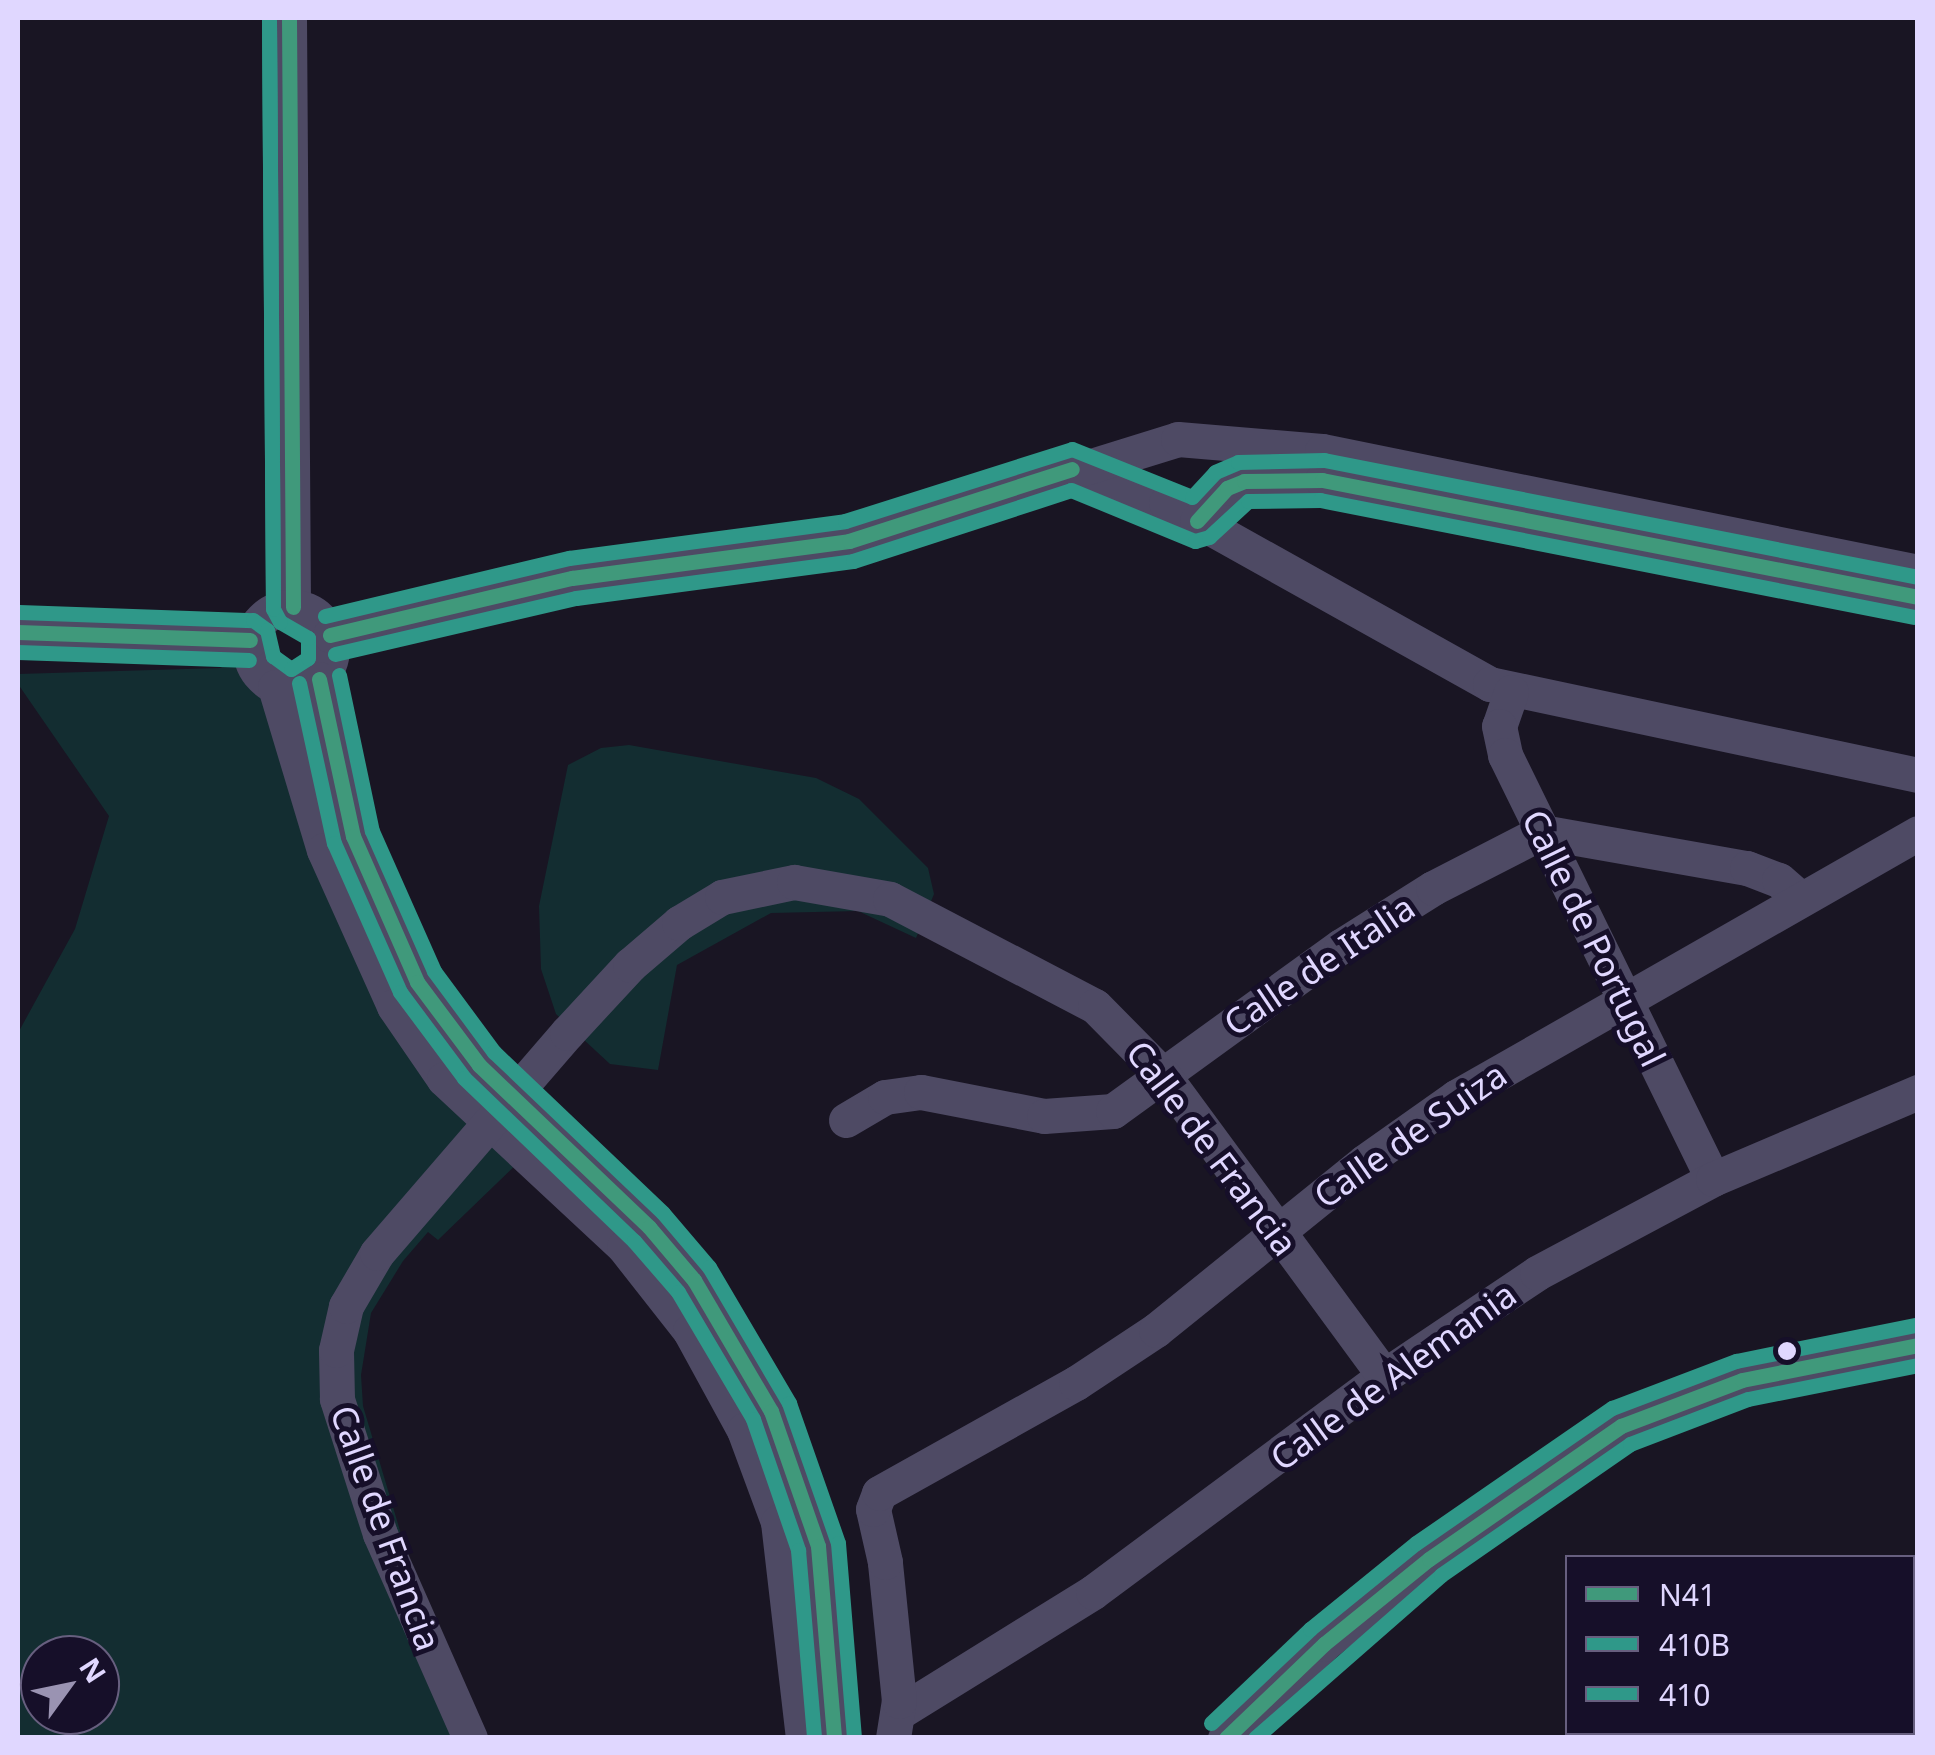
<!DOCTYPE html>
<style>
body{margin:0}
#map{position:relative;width:1935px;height:1755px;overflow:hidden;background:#191523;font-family:"Noto Sans",sans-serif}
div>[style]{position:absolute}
.green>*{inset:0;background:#132d31}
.minor>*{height:35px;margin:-17.5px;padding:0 17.5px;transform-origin:17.5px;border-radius:17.5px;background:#4e4a64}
.minor>.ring{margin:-17.5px;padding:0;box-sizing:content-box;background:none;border:35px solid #4e4a64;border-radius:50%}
.bus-1>*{height:15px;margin:-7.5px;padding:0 7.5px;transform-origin:7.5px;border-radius:7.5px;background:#40997b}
.bus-2>*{height:15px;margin:-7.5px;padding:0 7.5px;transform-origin:7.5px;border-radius:7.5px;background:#2f9889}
.bus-3>*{height:15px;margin:-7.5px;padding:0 7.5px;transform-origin:7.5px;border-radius:7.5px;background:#2f9889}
.dots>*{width:28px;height:28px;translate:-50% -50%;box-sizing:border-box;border:5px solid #160f29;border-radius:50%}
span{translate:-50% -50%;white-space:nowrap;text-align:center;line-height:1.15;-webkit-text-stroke:10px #160f29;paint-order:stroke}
.street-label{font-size:35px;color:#e0d7ff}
.frame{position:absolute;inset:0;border:20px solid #e0d7ff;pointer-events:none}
.legend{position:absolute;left:1565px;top:1555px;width:350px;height:180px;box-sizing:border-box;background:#160f29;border:2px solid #675f7f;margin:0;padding:12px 18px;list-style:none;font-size:30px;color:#e0d7ff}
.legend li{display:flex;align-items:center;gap:20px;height:50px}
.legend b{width:50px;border:2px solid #675f7f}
.north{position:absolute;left:20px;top:1635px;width:100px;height:100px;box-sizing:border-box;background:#160f29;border:2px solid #675f7f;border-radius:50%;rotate:57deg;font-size:28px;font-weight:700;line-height:40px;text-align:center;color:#e0d7ff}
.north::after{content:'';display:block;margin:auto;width:35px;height:45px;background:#9a93b2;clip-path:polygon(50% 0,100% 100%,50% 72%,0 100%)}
</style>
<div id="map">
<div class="green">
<div style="clip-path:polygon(evenodd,249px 654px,356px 933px,524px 1157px,438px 1240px,428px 1232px,403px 1261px,371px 1313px,361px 1375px,363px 1406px,409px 1561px,486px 1737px,18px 1737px,18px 1033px,75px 929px,109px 816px,18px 684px,18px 674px,220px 668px,249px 654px,40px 1655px,100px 1655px,100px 1715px,40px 1715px,40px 1655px)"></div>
<div style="clip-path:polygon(629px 745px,816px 778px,859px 799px,928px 868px,934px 894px,916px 938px,858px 911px,771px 913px,677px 965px,658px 1070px,610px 1064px,556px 1014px,541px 969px,539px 906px,568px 765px,601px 748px)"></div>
</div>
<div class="minor">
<div style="left:289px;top:18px;width:589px;rotate:89.61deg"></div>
<div style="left:1072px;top:469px;width:100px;rotate:19.9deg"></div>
<div style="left:1166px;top:503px;width:371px;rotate:29.2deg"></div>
<div style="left:1490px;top:684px;width:438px;rotate:12deg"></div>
<div style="left:1197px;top:521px;width:45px;rotate:-47.7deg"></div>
<div style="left:1227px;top:488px;width:18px;rotate:-22deg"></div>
<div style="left:1244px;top:481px;width:78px;rotate:-0.7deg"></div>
<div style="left:1322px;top:480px;width:607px;rotate:11.11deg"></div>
<div class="ring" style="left:250px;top:607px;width:47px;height:47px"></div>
<div style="left:18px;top:632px;width:232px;rotate:2deg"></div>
<div style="left:330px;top:635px;width:249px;rotate:-13.3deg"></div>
<div style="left:572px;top:578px;width:279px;rotate:-7.6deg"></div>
<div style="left:849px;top:541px;width:344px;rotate:-17.2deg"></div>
<div style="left:1178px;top:439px;width:144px;rotate:4.8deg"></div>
<div style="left:1322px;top:451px;width:608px;rotate:11.48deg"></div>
<div style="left:319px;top:679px;width:161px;rotate:77.8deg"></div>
<div style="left:353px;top:836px;width:64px;rotate:70.7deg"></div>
<div style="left:374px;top:896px;width:96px;rotate:63.4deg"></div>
<div style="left:417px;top:982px;width:104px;rotate:53.2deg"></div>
<div style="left:479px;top:1065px;width:235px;rotate:43.6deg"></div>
<div style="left:649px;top:1227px;width:70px;rotate:49.7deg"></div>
<div style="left:694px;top:1280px;width:152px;rotate:59.6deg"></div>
<div style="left:771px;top:1411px;width:143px;rotate:70.8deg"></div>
<div style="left:818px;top:1546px;width:193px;rotate:85.2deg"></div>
<div style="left:275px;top:687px;width:170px;rotate:73.3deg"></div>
<div style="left:324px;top:850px;width:171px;rotate:65.8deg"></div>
<div style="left:394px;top:1006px;width:88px;rotate:55.6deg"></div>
<div style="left:444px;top:1079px;width:246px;rotate:43deg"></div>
<div style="left:624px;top:1247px;width:107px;rotate:51.8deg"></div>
<div style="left:690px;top:1331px;width:113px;rotate:61.4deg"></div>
<div style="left:744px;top:1430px;width:98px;rotate:69.7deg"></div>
<div style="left:778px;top:1522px;width:217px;rotate:83.4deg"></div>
<div style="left:1511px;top:692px;width:36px;rotate:109deg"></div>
<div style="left:1499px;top:726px;width:30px;rotate:78deg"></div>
<div style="left:1505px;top:755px;width:472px;rotate:63.9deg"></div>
<div style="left:846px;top:1120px;width:45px;rotate:-30.5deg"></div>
<div style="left:885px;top:1097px;width:36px;rotate:-8deg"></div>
<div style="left:921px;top:1092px;width:125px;rotate:11deg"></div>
<div style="left:1044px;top:1116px;width:69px;rotate:-4.1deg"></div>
<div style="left:1113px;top:1111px;width:281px;rotate:-35.9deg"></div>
<div style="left:1341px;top:946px;width:109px;rotate:-32.2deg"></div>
<div style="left:1433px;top:888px;width:123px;rotate:-27.2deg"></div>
<div style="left:1542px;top:832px;width:208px;rotate:10deg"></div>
<div style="left:1747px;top:868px;width:34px;rotate:21deg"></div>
<div style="left:1779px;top:880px;width:28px;rotate:41deg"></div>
<div style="left:898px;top:1713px;width:229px;rotate:-31.8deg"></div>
<div style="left:1093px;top:1592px;width:362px;rotate:-36.6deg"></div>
<div style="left:1384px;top:1376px;width:184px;rotate:-33.9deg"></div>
<div style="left:1537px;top:1273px;width:200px;rotate:-28.1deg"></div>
<div style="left:1713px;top:1179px;width:223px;rotate:-23deg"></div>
<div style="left:470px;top:1738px;width:223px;rotate:-113.8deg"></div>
<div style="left:380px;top:1534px;width:142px;rotate:-107.7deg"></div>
<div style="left:337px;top:1399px;width:49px;rotate:-91.2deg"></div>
<div style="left:336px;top:1350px;width:45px;rotate:-77.2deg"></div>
<div style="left:346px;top:1306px;width:61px;rotate:-59.7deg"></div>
<div style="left:377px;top:1253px;width:291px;rotate:-49.2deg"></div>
<div style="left:567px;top:1033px;width:93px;rotate:-47.2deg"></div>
<div style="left:630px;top:965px;width:65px;rotate:-40.6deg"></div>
<div style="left:679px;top:923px;width:50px;rotate:-31.2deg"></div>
<div style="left:722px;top:897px;width:74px;rotate:-11.8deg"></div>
<div style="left:794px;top:882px;width:97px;rotate:10deg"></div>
<div style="left:890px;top:899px;width:231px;rotate:27.6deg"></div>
<div style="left:1095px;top:1006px;width:98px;rotate:45.4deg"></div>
<div style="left:1164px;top:1076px;width:372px;rotate:53.7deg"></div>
<div style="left:893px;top:1738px;width:37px;rotate:-81deg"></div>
<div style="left:899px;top:1701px;width:140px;rotate:-95.8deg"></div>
<div style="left:885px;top:1562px;width:54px;rotate:-102.8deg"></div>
<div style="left:873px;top:1509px;width:17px;rotate:-69deg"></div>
<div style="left:879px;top:1493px;width:226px;rotate:-29.2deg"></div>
<div style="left:1076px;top:1383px;width:96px;rotate:-33.5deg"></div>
<div style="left:1156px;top:1330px;width:267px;rotate:-38.9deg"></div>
<div style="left:1364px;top:1162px;width:113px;rotate:-35.2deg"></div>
<div style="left:1456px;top:1097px;width:532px;rotate:-29.74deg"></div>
<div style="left:1225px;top:1738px;width:137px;rotate:-43.5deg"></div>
<div style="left:1324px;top:1644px;width:135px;rotate:-39deg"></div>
<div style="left:1429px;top:1559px;width:234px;rotate:-34.7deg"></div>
<div style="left:1621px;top:1426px;width:129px;rotate:-20.8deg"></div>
<div style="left:1742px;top:1380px;width:179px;rotate:-11.2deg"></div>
</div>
<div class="bus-1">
<div style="left:289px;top:18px;width:589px;rotate:89.61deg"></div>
<div style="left:1197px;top:521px;width:45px;rotate:-47.7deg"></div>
<div style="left:1227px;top:488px;width:18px;rotate:-22deg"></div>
<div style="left:1244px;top:481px;width:78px;rotate:-0.7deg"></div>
<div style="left:1322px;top:480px;width:607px;rotate:11.11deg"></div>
<div style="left:18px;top:632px;width:232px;rotate:2deg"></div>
<div style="left:330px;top:635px;width:249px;rotate:-13.3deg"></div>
<div style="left:572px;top:578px;width:279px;rotate:-7.6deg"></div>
<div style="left:849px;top:541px;width:234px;rotate:-17.9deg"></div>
<div style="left:319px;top:679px;width:161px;rotate:77.8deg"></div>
<div style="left:353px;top:836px;width:159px;rotate:66.3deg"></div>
<div style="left:417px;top:982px;width:104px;rotate:53.2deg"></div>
<div style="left:479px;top:1065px;width:235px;rotate:43.6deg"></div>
<div style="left:649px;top:1227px;width:70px;rotate:49.7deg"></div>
<div style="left:694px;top:1280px;width:152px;rotate:59.6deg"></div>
<div style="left:771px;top:1411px;width:143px;rotate:70.8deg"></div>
<div style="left:818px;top:1546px;width:193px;rotate:85.2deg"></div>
<div style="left:1226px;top:1738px;width:136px;rotate:-43.8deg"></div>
<div style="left:1324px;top:1644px;width:135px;rotate:-39deg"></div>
<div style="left:1429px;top:1559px;width:234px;rotate:-34.7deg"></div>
<div style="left:1621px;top:1426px;width:129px;rotate:-20.8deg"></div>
<div style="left:1742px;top:1380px;width:179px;rotate:-11.2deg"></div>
</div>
<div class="bus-2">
<div style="left:269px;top:18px;width:589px;rotate:89.61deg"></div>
<div style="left:18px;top:652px;width:231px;rotate:2deg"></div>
<div style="left:335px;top:654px;width:247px;rotate:-13.1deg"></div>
<div style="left:576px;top:598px;width:279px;rotate:-7.6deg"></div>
<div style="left:853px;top:561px;width:229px;rotate:-18deg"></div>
<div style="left:1071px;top:490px;width:134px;rotate:22.4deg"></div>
<div style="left:1195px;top:541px;width:15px;rotate:-16deg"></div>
<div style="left:1209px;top:537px;width:53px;rotate:-42.7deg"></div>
<div style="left:1248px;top:501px;width:72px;rotate:-0.8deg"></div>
<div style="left:1320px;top:500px;width:605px;rotate:11.14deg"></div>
<div style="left:299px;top:683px;width:164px;rotate:77.7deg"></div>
<div style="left:334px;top:843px;width:163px;rotate:66.1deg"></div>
<div style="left:400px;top:992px;width:107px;rotate:53.3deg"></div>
<div style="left:464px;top:1078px;width:236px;rotate:43.8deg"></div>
<div style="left:634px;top:1241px;width:67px;rotate:49.2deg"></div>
<div style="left:678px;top:1292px;width:147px;rotate:59.4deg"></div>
<div style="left:753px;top:1419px;width:139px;rotate:71deg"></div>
<div style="left:798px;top:1550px;width:189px;rotate:85.1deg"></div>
<div style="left:1255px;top:1738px;width:247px;rotate:-41.2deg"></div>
<div style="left:1441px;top:1575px;width:230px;rotate:-34.7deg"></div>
<div style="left:1630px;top:1444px;width:126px;rotate:-20.9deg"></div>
<div style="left:1748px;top:1399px;width:173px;rotate:-11.3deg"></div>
</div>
<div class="bus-3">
<div style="left:19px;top:612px;width:234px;rotate:2deg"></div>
<div style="left:253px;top:620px;width:17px;rotate:36deg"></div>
<div style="left:267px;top:630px;width:27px;rotate:77deg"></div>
<div style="left:273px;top:656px;width:22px;rotate:36deg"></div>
<div style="left:291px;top:669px;width:20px;rotate:-33deg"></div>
<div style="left:308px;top:658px;width:20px;rotate:-90deg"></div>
<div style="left:308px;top:638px;width:32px;rotate:-150deg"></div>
<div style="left:280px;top:622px;width:15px;rotate:-118deg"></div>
<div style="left:273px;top:609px;width:591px;rotate:-90.39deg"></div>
<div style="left:325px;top:616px;width:251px;rotate:-13.4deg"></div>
<div style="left:569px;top:558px;width:278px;rotate:-7.6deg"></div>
<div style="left:845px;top:521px;width:238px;rotate:-17.6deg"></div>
<div style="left:1072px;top:449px;width:129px;rotate:21.8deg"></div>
<div style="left:1192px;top:497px;width:34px;rotate:-47deg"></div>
<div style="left:1215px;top:472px;width:25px;rotate:-23deg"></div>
<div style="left:1238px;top:462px;width:86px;rotate:-1.3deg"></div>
<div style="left:1324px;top:460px;width:605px;rotate:11.14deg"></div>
<div style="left:339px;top:675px;width:159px;rotate:78.1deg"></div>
<div style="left:372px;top:831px;width:153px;rotate:66.1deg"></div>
<div style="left:434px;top:971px;width:101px;rotate:53.5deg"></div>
<div style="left:494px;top:1052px;width:233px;rotate:43.6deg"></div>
<div style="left:663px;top:1213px;width:71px;rotate:49.6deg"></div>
<div style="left:709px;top:1267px;width:158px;rotate:59.5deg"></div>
<div style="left:789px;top:1403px;width:148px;rotate:70.7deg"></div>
<div style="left:838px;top:1543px;width:194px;rotate:85.3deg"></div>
<div style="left:1211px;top:1723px;width:137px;rotate:-43.5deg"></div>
<div style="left:1310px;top:1629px;width:136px;rotate:-39.1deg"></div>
<div style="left:1416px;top:1543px;width:238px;rotate:-34.6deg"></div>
<div style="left:1612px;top:1408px;width:133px;rotate:-20.8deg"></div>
<div style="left:1736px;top:1361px;width:182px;rotate:-11.4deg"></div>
</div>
<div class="dots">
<div style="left:1787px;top:1351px;background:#e0d7ff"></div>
</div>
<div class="street-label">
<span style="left:1594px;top:938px;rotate:64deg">Calle de Portugal</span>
<span style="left:1319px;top:965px;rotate:-34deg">Calle de Italia</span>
<span style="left:1410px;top:1135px;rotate:-35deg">Calle de Suiza</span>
<span style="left:1212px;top:1148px;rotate:53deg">Calle de Francia</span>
<span style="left:1393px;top:1376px;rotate:-36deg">Calle de Alemania</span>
<span style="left:386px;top:1528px;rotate:70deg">Calle de Francia</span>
</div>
<div class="frame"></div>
<ul class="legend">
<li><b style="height:12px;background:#40997b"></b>N41</li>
<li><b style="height:12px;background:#2f9889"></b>410B</li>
<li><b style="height:12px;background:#2f9889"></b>410</li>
</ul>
<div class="north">N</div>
</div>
